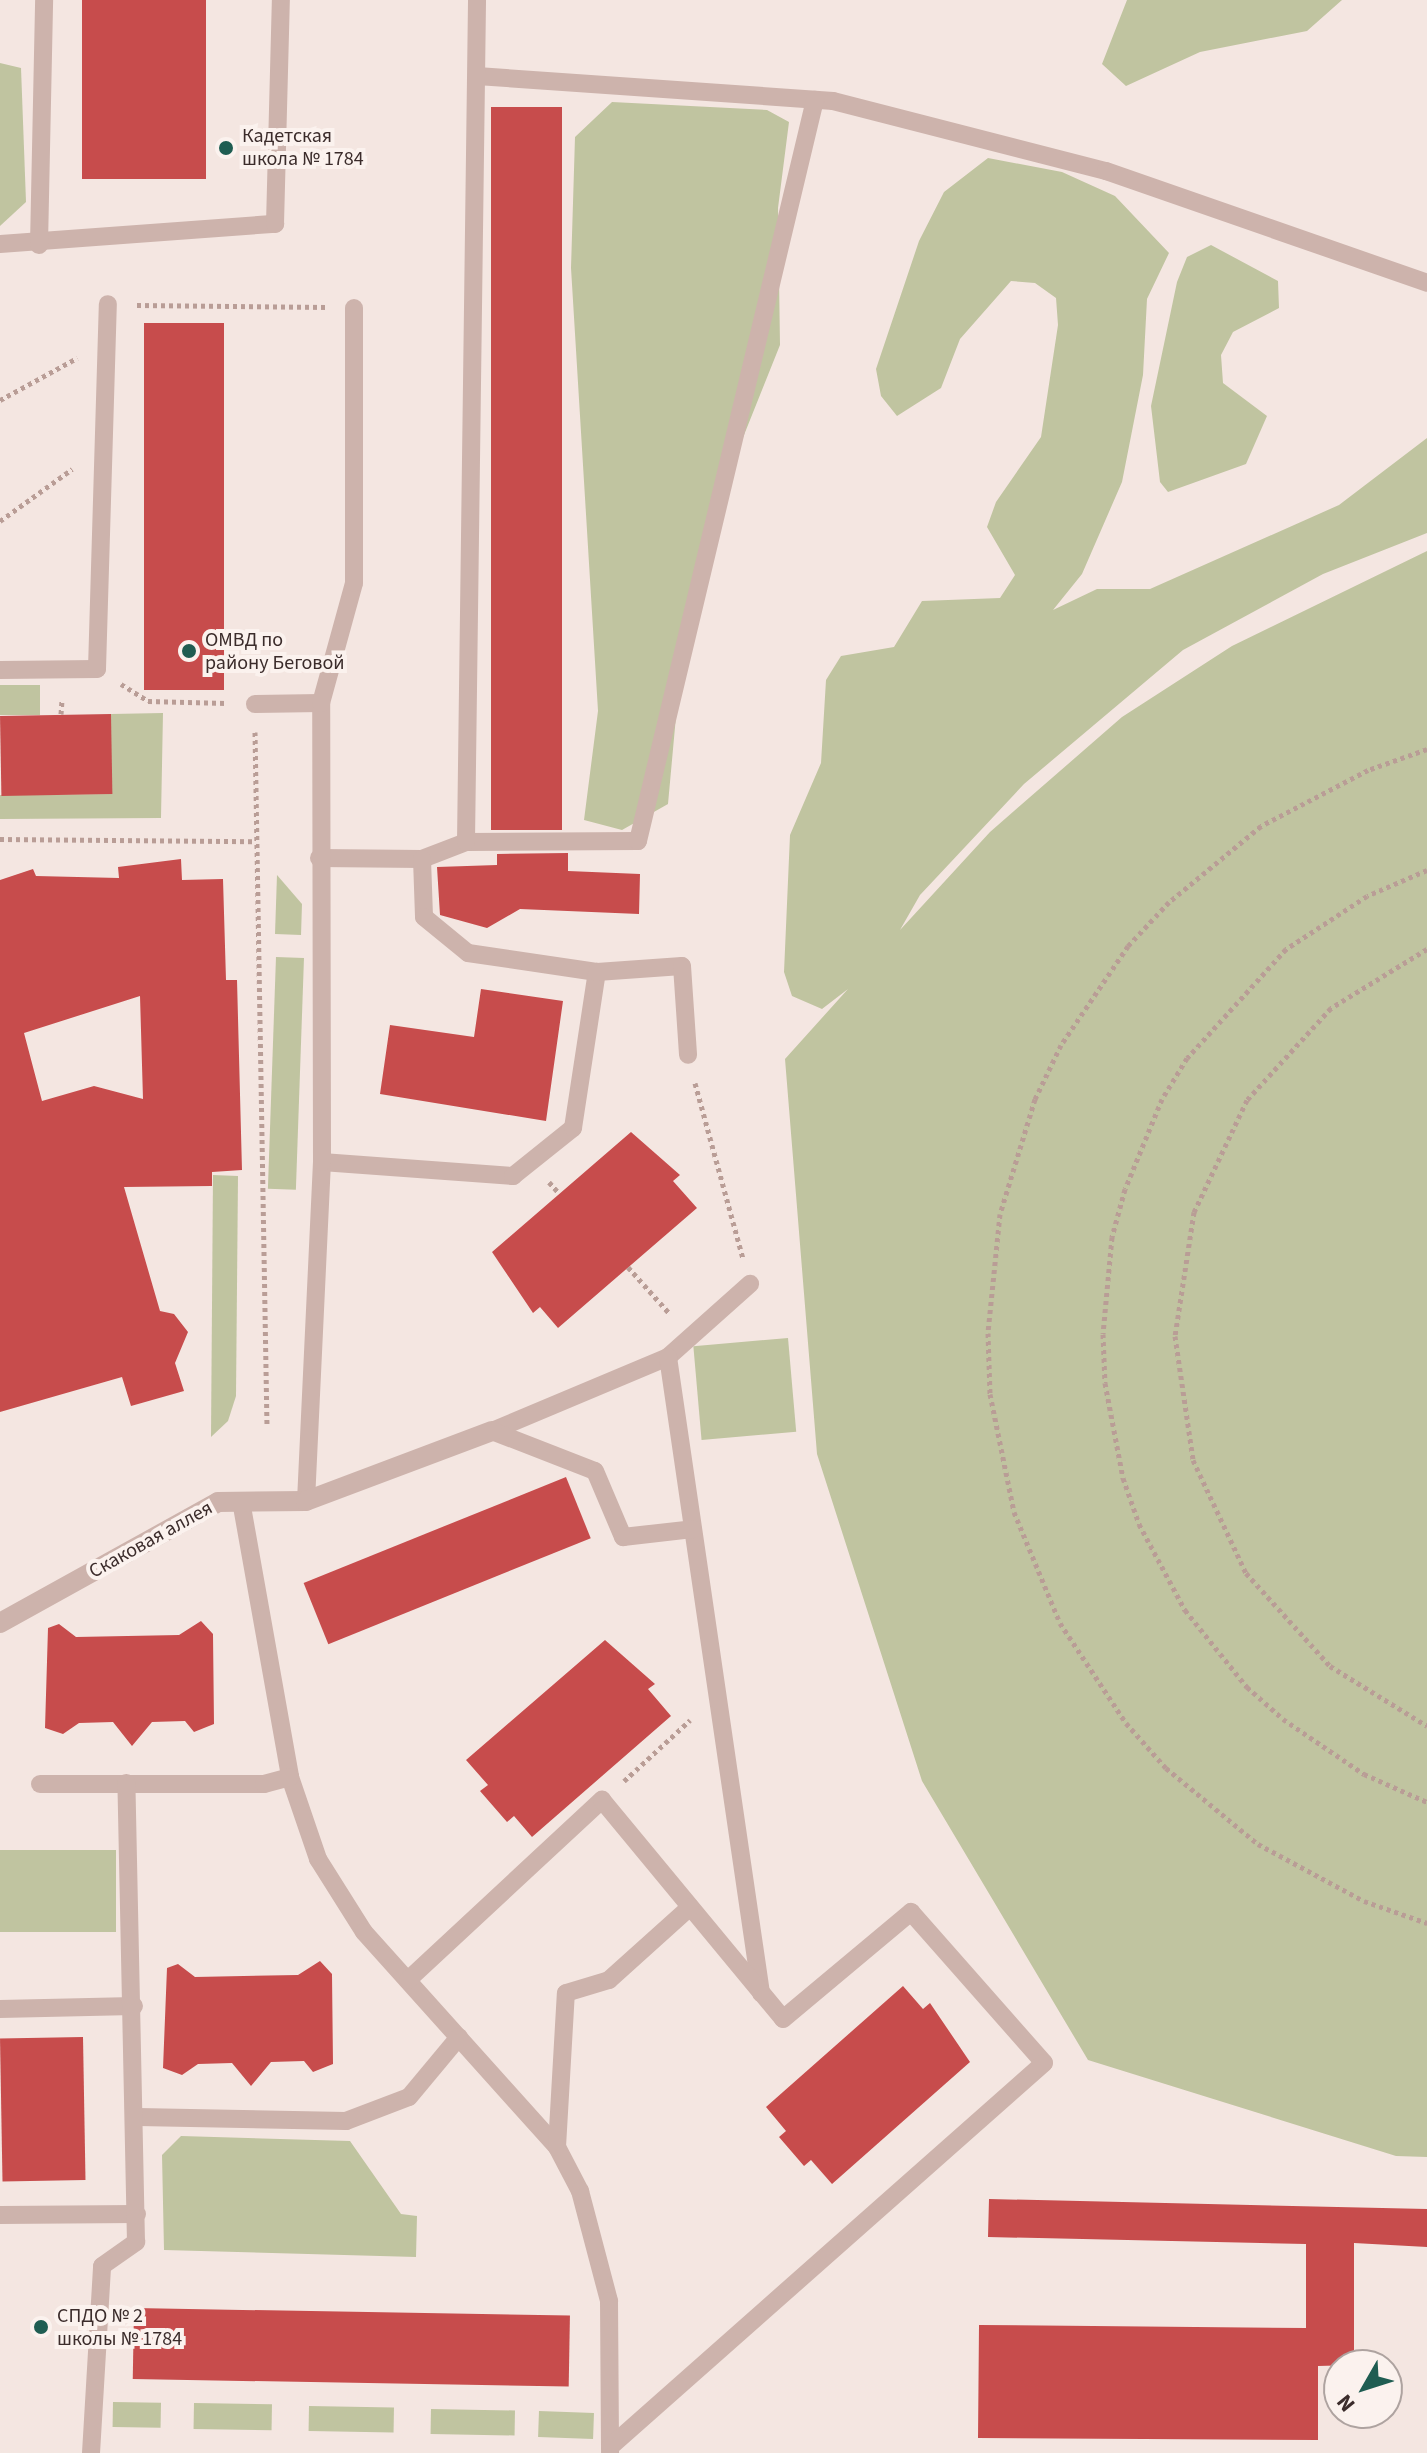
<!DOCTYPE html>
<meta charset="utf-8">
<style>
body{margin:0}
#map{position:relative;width:1427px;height:2453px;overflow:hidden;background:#f4e6e1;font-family:"Source Sans 3",sans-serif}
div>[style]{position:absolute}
.green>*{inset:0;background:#c0c4a0;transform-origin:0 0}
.building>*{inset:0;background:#c74c4c;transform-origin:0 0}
.path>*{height:5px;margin-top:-2.5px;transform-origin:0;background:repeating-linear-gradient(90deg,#b99d96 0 4px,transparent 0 8px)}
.service>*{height:18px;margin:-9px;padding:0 9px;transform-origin:9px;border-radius:9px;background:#cdb3ac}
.minor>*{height:20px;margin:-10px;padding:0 10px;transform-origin:10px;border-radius:10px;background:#cdb3ac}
.dots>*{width:22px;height:22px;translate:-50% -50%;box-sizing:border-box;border:4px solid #fbf2ee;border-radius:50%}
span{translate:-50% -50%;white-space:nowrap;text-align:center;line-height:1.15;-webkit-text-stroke:8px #fbf2ee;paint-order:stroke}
.poi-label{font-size:20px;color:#3b2c2b}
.left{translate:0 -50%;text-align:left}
.street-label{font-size:20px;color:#3b2c2b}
.north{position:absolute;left:1323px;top:2349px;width:80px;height:80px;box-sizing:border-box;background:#fbf2ee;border:2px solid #aea3a0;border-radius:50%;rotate:231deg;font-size:22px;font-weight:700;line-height:32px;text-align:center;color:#3b2c2b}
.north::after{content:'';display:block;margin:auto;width:28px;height:36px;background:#1f5d52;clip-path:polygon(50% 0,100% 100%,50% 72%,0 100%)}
</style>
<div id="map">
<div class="green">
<div style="clip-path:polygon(1127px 0,1342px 0,1307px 31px,1200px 52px,1126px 86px,1102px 64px)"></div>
<div style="clip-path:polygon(0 63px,21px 68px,26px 202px,0 226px)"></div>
<div style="clip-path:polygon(612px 102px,767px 110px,789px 122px,778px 208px,780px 345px,726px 480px,685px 618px,668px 804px,622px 830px,584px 820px,598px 711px,571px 268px,575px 137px)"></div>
<div style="clip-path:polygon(988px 158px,1062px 172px,1115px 196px,1169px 253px,1147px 299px,1143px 375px,1122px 482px,1082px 574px,1053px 610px,1097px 589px,1150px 589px,1339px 505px,1427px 438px,1427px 533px,1323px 574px,1183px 650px,1024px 784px,920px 895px,900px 930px,990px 832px,1122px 717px,1232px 646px,1427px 551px,1427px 2157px,1396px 2156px,1088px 2060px,922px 1781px,817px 1454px,785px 1059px,848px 989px,822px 1009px,792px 996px,784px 972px,790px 835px,821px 763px,826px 680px,841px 656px,894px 647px,922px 601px,1000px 598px,1015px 575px,987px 527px,996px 502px,1041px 437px,1058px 325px,1056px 298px,1035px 283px,1011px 281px,960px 339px,941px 388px,897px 416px,881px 396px,876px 369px,919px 241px,944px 192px)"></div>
<div style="clip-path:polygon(1211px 245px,1278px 281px,1279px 308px,1233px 332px,1221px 355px,1223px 383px,1267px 416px,1246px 464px,1168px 492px,1160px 482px,1151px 406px,1177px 282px,1187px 257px)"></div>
<div style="left:0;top:685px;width:40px;height:30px"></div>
<div style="clip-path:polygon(163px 713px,161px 818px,0 819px,0 795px,111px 794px,111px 714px)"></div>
<div style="clip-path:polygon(277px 875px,302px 904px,301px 935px,275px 934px)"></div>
<div style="left:276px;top:957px;width:28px;height:232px;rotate:2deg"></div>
<div style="clip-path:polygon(213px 1175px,238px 1176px,236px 1396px,228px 1421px,211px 1437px)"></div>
<div style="left:788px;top:1338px;width:94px;height:95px;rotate:85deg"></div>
<div style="left:0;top:1850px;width:116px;height:82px"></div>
<div style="clip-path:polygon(181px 2136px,350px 2141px,401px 2214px,417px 2216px,416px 2257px,164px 2250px,162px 2155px)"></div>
<div style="left:113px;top:2402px;width:48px;height:25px;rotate:1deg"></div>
<div style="left:194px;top:2403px;width:78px;height:26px;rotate:1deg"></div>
<div style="left:309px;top:2406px;width:85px;height:25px;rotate:1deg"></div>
<div style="left:431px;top:2409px;width:84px;height:25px;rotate:1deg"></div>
<div style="left:539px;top:2411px;width:55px;height:26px;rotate:2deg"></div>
</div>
<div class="building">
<div style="left:82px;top:0;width:124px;height:179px"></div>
<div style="left:491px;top:107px;width:71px;height:723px"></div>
<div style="left:144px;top:323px;width:80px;height:367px"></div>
<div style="left:111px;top:714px;width:80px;height:111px;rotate:89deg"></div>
<div style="clip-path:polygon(568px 853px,568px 871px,640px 874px,639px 914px,520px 909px,487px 928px,440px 915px,437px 867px,497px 865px,497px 854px)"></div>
<div style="clip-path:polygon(evenodd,181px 859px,182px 880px,223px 879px,226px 980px,237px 980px,242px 1170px,212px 1172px,212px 1186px,124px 1187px,160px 1311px,174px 1314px,188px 1332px,175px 1363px,184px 1391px,131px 1406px,122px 1377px,0 1412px,0 880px,33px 869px,36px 876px,119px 878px,118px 867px,181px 859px,140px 996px,143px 1099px,94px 1086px,42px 1101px,24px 1033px,140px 996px)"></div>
<div style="clip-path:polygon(481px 989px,563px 1001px,546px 1121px,380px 1094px,390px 1025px,474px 1037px)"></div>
<div style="clip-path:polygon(631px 1132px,680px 1175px,673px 1181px,697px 1208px,558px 1328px,540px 1307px,533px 1313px,492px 1252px)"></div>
<div style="left:566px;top:1477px;width:66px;height:283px;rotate:68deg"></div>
<div style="clip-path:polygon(201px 1621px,213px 1634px,214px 1724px,194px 1732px,185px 1721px,152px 1722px,132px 1746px,113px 1722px,79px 1723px,63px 1734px,45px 1728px,48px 1628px,59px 1624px,76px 1637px,179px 1635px)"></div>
<div style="clip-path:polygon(605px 1640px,655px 1684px,648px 1689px,671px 1716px,532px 1837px,514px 1816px,507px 1822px,480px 1791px,488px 1785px,466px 1760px)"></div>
<div style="clip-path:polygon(320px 1961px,332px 1974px,333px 2064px,313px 2072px,304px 2061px,271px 2062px,251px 2086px,232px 2063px,198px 2064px,182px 2075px,163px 2068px,167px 1968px,178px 1964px,195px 1977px,298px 1975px)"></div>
<div style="clip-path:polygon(903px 1986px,923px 2009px,930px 2003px,970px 2062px,832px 2184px,811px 2160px,804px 2166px,779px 2137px,786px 2131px,766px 2107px)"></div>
<div style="left:83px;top:2037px;width:143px;height:83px;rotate:89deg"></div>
<div style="clip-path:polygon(989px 2199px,1427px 2209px,1427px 2247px,1354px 2243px,1354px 2365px,1318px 2366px,1318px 2440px,978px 2438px,979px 2325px,1306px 2328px,1306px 2244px,988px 2237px)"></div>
<div style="left:134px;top:2308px;width:436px;height:71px;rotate:1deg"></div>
</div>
<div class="path">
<div style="left:137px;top:305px;width:190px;rotate:0.6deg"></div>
<div style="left:0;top:400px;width:88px;rotate:-28.6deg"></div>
<div style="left:0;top:521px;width:89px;rotate:-35.8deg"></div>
<div style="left:121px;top:684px;width:32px;rotate:32deg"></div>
<div style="left:148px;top:701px;width:78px;rotate:1.5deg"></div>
<div style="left:61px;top:714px;width:15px;rotate:-86deg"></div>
<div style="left:255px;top:732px;width:695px;rotate:89.01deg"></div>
<div style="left:1427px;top:749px;width:63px;rotate:160.4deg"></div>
<div style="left:1368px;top:770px;width:121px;rotate:152.4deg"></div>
<div style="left:1261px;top:826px;width:119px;rotate:140.4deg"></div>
<div style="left:1169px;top:902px;width:60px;rotate:133deg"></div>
<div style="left:1128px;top:946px;width:120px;rotate:124.1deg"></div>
<div style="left:1061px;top:1045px;width:60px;rotate:115.7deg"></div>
<div style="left:1035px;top:1099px;width:120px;rotate:106.9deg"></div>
<div style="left:1000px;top:1214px;width:120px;rotate:95.8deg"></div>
<div style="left:988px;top:1333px;width:61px;rotate:88.1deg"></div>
<div style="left:990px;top:1394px;width:120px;rotate:78.5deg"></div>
<div style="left:1014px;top:1512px;width:120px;rotate:67.5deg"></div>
<div style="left:1060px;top:1623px;width:120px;rotate:56.6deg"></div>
<div style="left:1126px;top:1723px;width:60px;rotate:48.4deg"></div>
<div style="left:1166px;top:1768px;width:119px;rotate:39.6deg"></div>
<div style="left:1258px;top:1844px;width:120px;rotate:28.3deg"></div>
<div style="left:1364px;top:1901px;width:67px;rotate:19.2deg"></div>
<div style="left:0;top:839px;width:254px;rotate:0.5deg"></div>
<div style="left:1427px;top:870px;width:65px;rotate:156.6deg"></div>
<div style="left:1367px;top:896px;width:97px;rotate:146.8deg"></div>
<div style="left:1286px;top:949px;width:147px;rotate:132.2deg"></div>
<div style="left:1187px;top:1058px;width:48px;rotate:121.4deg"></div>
<div style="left:1162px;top:1099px;width:97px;rotate:112.3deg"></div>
<div style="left:1125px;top:1189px;width:50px;rotate:105.2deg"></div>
<div style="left:1112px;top:1237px;width:97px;rotate:95.3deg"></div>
<div style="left:1103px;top:1334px;width:49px;rotate:87.7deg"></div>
<div style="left:1105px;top:1383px;width:97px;rotate:79.3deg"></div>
<div style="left:1123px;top:1478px;width:49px;rotate:70.8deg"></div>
<div style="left:1139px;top:1524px;width:98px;rotate:61.9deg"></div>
<div style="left:1185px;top:1610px;width:99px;rotate:51.2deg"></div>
<div style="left:1247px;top:1687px;width:48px;rotate:41.6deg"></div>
<div style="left:1283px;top:1719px;width:98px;rotate:34.2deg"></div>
<div style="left:1364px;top:1774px;width:69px;rotate:24deg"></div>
<div style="left:1427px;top:949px;width:113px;rotate:148.4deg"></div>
<div style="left:1331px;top:1008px;width:125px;rotate:132.4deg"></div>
<div style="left:1247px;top:1100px;width:124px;rotate:115.3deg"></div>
<div style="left:1194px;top:1212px;width:125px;rotate:98.7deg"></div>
<div style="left:1175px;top:1336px;width:125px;rotate:81.7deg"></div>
<div style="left:1193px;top:1460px;width:125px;rotate:64.9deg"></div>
<div style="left:1246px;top:1573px;width:125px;rotate:47.9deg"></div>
<div style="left:1330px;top:1666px;width:114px;rotate:31.7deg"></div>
<div style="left:695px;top:1083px;width:182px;rotate:74.7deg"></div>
<div style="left:549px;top:1182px;width:15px;rotate:48deg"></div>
<div style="left:628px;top:1267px;width:63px;rotate:48.2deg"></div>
<div style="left:624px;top:1781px;width:90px;rotate:-42.7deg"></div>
</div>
<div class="service">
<div style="left:477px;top:76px;width:357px;rotate:4deg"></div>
<div style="left:833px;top:101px;width:282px;rotate:14.4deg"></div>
<div style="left:1106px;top:171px;width:340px;rotate:19.2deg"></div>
<div style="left:0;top:244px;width:276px;rotate:-4.2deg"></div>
<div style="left:275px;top:224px;width:224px;rotate:-88.5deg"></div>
<div style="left:39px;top:245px;width:245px;rotate:-88.8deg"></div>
<div style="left:0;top:670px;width:97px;rotate:-0.6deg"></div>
<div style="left:97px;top:669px;width:365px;rotate:-88.3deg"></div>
<div style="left:255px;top:704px;width:66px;rotate:-0.9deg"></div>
<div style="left:466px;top:842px;width:172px;rotate:-0.3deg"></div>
<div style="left:638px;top:841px;width:762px;rotate:-76.57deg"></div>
<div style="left:319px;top:858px;width:103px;rotate:0.6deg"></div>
<div style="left:422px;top:859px;width:47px;rotate:-21.1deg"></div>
<div style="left:466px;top:842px;width:842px;rotate:-89.25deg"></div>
<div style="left:422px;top:859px;width:58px;rotate:88deg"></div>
<div style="left:424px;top:917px;width:57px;rotate:39.3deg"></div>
<div style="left:468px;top:953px;width:130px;rotate:8.4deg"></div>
<div style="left:322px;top:1162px;width:192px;rotate:4.2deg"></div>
<div style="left:513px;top:1176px;width:77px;rotate:-38.7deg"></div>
<div style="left:573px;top:1128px;width:158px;rotate:-81.3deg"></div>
<div style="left:597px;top:972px;width:85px;rotate:-4deg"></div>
<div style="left:682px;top:966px;width:89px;rotate:86.1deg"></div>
<div style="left:668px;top:1357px;width:110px;rotate:-41.7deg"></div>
<div style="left:492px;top:1431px;width:191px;rotate:-22.8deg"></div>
<div style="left:668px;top:1357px;width:643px;rotate:81.68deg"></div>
<div style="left:492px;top:1431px;width:110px;rotate:21.2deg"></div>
<div style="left:595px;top:1471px;width:72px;rotate:67deg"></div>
<div style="left:623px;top:1537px;width:70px;rotate:-6.5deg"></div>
<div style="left:241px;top:1501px;width:280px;rotate:79.9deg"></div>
<div style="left:290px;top:1777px;width:87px;rotate:71.1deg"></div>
<div style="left:318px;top:1859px;width:86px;rotate:57.8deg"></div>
<div style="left:364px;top:1932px;width:289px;rotate:48.1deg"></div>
<div style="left:557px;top:2147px;width:50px;rotate:62.4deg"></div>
<div style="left:580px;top:2191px;width:114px;rotate:75.2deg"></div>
<div style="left:609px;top:2301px;width:152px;rotate:89.6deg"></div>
<div style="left:306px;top:1501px;width:339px;rotate:-87.3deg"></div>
<div style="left:322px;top:1162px;width:459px;rotate:-90.1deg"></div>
<div style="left:321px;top:703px;width:124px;rotate:-74.6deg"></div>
<div style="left:354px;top:583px;width:275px;rotate:-90deg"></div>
<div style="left:40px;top:1784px;width:224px"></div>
<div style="left:264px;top:1784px;width:27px;rotate:-15deg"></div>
<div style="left:408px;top:1980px;width:265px;rotate:-42.9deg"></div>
<div style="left:602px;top:1800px;width:284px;rotate:50.4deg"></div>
<div style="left:783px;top:2019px;width:167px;rotate:-39.9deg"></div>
<div style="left:911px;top:1912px;width:201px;rotate:48.6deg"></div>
<div style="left:1044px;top:2063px;width:579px;rotate:138.5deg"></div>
<div style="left:0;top:2009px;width:134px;rotate:-1.3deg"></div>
<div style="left:138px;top:2117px;width:208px;rotate:1.1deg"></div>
<div style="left:346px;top:2121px;width:67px;rotate:-20.9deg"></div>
<div style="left:409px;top:2097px;width:78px;rotate:-50.2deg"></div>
<div style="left:557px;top:2147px;width:154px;rotate:-86.7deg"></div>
<div style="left:566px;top:1993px;width:45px;rotate:-16.8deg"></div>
<div style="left:609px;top:1980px;width:109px;rotate:-42deg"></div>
<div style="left:0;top:2215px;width:137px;rotate:-0.4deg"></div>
<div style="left:91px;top:2453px;width:187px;rotate:-86.6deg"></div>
<div style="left:102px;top:2266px;width:42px;rotate:-35.2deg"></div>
<div style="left:136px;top:2242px;width:459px;rotate:-91.2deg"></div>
</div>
<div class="minor">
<div style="left:0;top:1623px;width:249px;rotate:-29deg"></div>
<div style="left:218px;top:1502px;width:88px;rotate:-0.7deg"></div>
<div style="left:306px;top:1501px;width:199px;rotate:-20.6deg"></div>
</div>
<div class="dots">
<div style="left:226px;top:148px;background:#1f5d52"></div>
<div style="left:189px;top:651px;background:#1f5d52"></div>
<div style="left:41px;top:2327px;background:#1f5d52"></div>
</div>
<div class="poi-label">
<span class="left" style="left:242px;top:148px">Кадетская<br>школа № 1784</span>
<span class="left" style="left:205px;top:652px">ОМВД по<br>району Беговой</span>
<span class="left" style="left:57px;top:2328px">СПДО № 2<br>школы № 1784</span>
</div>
<div class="street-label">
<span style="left:151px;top:1540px;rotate:-29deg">Скаковая аллея</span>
</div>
<div class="north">N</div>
</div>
